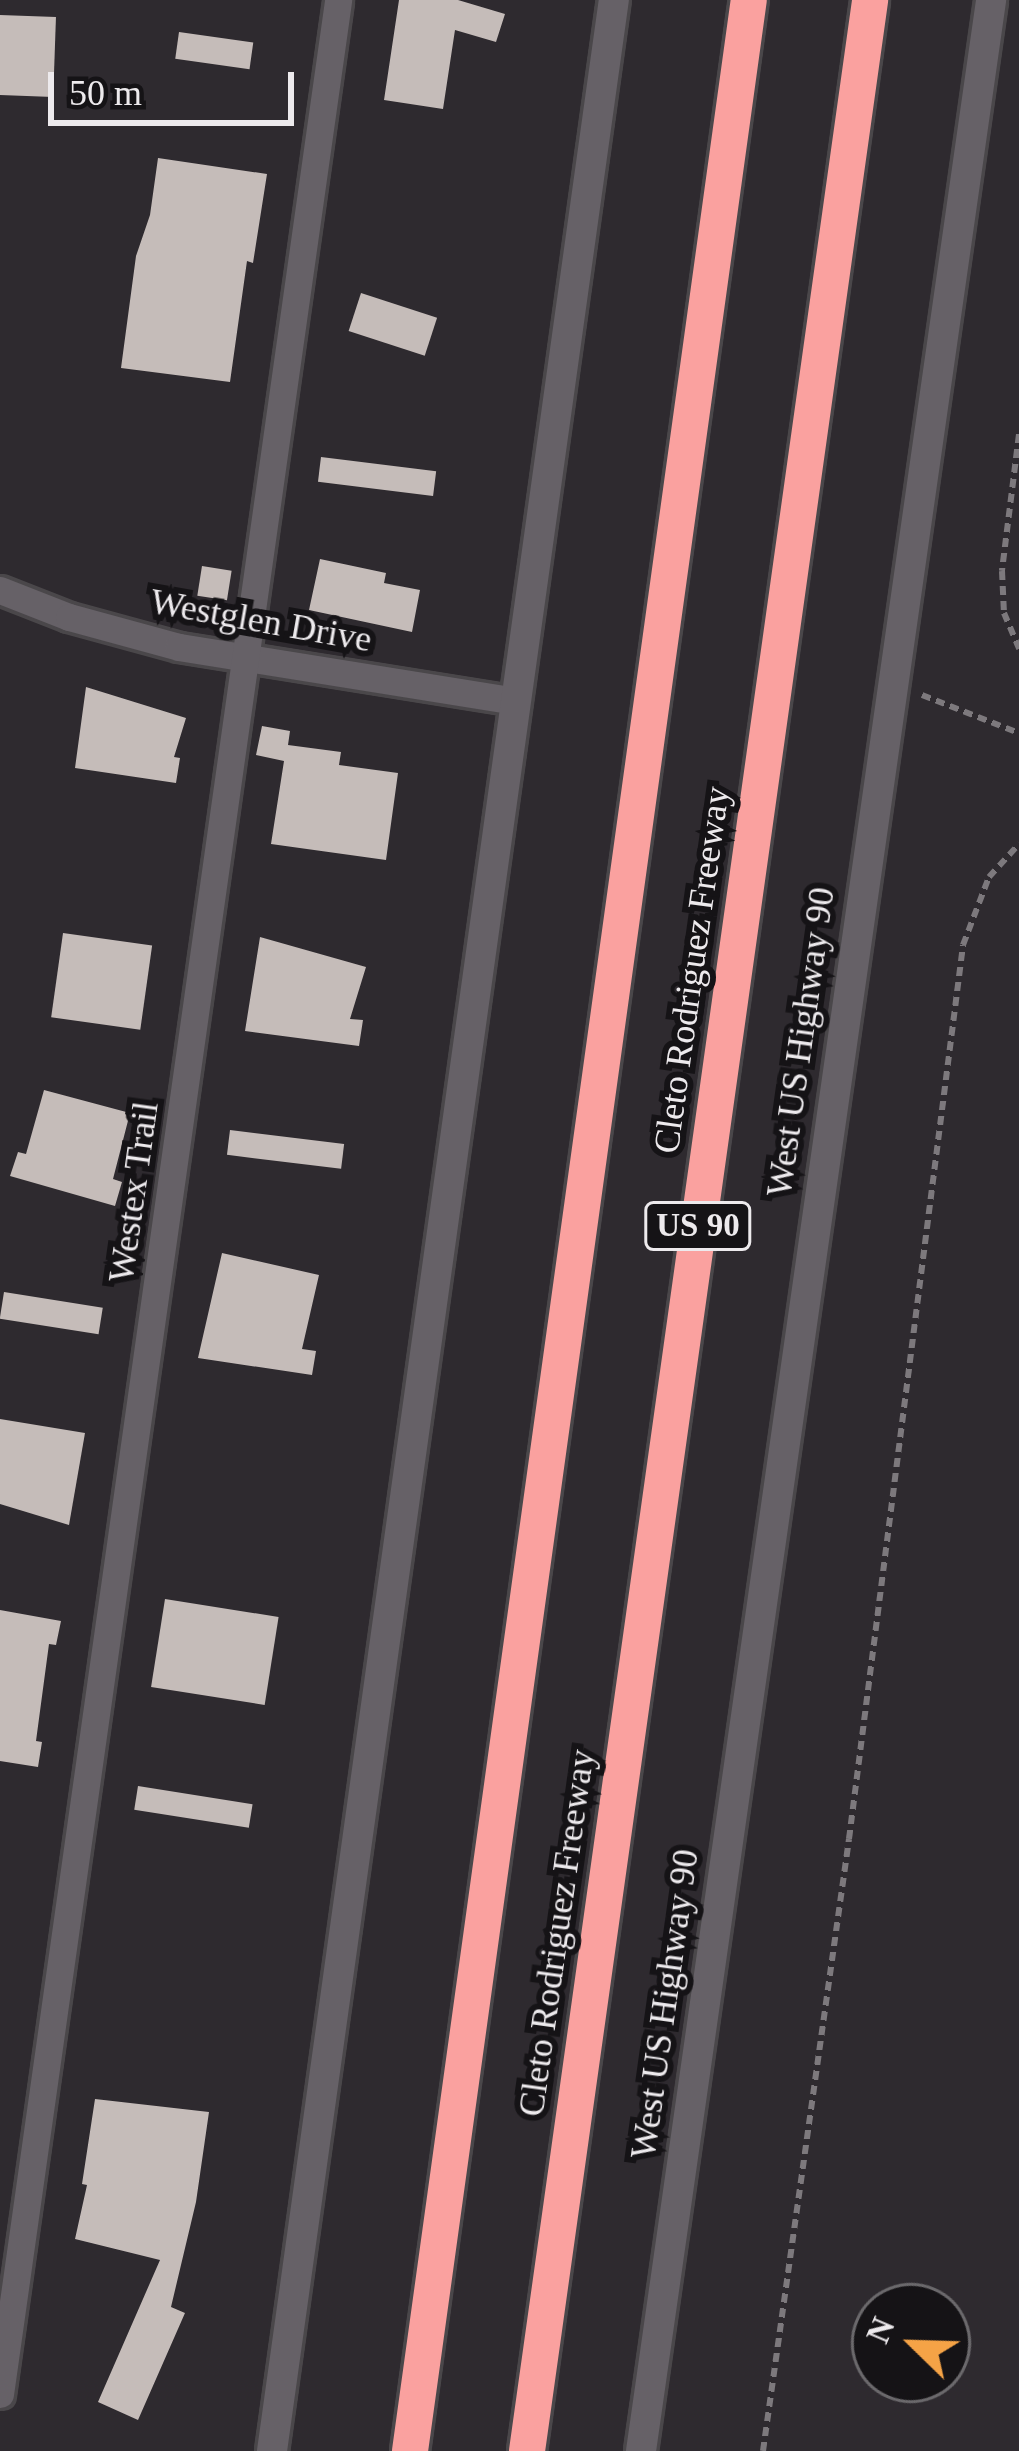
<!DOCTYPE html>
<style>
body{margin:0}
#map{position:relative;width:1019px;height:2451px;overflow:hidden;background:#2e2a2f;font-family:Georgia,serif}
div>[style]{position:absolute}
.building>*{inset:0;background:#c5bcb9;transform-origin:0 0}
.path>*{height:6px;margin-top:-3px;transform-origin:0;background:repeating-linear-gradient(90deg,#7d797d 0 9px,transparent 0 15px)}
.roads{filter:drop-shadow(3px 0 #4a474a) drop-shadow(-3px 0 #4a474a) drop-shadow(0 3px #4a474a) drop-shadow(0 -3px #4a474a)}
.minor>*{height:27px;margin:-13.5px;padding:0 13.5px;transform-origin:13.5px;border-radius:13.5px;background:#666167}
.secondary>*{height:30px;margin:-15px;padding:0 15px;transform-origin:15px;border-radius:15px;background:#666167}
.motorway>*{height:36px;margin:-18px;padding:0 18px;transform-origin:18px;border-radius:18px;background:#faa19f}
span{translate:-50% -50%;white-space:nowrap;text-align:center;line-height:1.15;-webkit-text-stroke:12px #151316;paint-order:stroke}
.shield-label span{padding:3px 9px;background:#151316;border:3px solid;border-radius:9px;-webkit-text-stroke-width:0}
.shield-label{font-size:33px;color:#edeaed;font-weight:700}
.street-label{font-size:36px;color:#edeaed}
.north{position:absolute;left:851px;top:2283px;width:120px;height:120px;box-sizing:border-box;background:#151316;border:3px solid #6b696c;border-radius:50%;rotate:293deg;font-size:33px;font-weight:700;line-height:48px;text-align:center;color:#edeaed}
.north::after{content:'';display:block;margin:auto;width:42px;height:54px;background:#f5a346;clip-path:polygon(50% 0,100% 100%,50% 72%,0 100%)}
.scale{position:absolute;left:48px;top:72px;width:246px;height:54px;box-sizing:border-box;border:6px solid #edeaed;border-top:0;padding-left:15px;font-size:36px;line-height:42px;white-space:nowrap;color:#edeaed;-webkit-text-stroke:9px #151316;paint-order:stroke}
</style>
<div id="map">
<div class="building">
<div style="clip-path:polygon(399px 0,458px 0,505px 14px,496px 42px,455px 30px,443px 109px,384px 100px)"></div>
<div style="left:0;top:15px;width:56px;height:80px;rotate:2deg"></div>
<div style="left:179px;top:32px;width:75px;height:27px;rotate:8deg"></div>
<div style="clip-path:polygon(158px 158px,267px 174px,253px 263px,247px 261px,230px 382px,121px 368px,136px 256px,150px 215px)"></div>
<div style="left:361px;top:293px;width:80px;height:40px;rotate:18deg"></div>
<div style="left:321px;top:457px;width:116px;height:25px;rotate:7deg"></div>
<div style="clip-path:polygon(320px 559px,386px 573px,384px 583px,420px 590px,412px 632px,309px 610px)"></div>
<div style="left:202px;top:566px;width:30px;height:30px;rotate:9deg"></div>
<div style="clip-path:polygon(86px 687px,186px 718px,174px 757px,180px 758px,176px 783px,75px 768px)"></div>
<div style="clip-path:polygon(262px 726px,290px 731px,288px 745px,341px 752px,339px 765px,398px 773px,386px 860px,271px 844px,284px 761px,256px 755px)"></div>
<div style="left:63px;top:933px;width:90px;height:85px;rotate:8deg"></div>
<div style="clip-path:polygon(260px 937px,366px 967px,350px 1019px,363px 1020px,359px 1046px,245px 1031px)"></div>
<div style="clip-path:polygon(44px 1090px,130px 1113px,113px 1179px,122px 1182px,115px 1206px,10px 1176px,18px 1152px,26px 1154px)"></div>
<div style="left:230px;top:1130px;width:115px;height:25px;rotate:7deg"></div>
<div style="clip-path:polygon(222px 1253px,319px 1275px,302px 1349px,316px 1351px,312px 1375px,198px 1358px)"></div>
<div style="left:4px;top:1292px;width:100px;height:27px;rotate:9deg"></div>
<div style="clip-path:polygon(0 1419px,85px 1433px,69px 1525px,0 1504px)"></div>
<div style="left:165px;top:1599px;width:115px;height:89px;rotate:9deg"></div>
<div style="clip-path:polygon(0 1610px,61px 1621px,56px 1645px,49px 1644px,36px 1741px,42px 1742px,38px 1767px,0 1761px)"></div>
<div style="left:138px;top:1786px;width:116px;height:24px;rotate:9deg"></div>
<div style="clip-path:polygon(95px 2099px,209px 2112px,196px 2202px,171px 2307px,185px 2313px,138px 2420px,98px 2402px,160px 2260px,75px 2239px,87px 2185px,82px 2184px)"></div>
</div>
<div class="path">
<div style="left:1019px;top:434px;width:138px;rotate:97.1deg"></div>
<div style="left:1002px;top:571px;width:42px;rotate:87.3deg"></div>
<div style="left:1004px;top:613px;width:39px;rotate:67deg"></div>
<div style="left:922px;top:695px;width:104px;rotate:21.4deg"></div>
<div style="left:763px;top:2451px;width:618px;rotate:-82deg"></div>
<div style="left:849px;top:1839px;width:901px;rotate:-82.73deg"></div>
<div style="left:963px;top:945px;width:73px;rotate:-69.1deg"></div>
<div style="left:989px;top:877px;width:45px;rotate:-47.7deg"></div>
</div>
<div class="roads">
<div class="minor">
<div style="left:0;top:590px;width:74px;rotate:21.4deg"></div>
<div style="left:69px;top:617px;width:114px;rotate:15.3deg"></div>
<div style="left:179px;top:647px;width:341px;rotate:9.1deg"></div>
<div style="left:0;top:2394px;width:2418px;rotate:-81.96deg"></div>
</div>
<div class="secondary">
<div style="left:272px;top:2451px;width:2475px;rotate:-82.06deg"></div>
<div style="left:641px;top:2451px;width:2476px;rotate:-81.87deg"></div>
</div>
<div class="motorway">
<div style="left:410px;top:2451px;width:2474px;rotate:-82.13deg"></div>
<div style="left:527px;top:2451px;width:2475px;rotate:-82.03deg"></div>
</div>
</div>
<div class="shield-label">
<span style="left:698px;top:1226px">US 90</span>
</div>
<div class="street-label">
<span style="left:261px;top:621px;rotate:10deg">Westglen Drive</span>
<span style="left:692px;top:970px;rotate:-82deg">Cleto Rodriguez Freeway</span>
<span style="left:801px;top:1042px;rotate:-82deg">West US Highway 90</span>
<span style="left:134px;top:1192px;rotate:-82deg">Westex Trail</span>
<span style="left:557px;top:1933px;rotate:-82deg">Cleto Rodriguez Freeway</span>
<span style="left:665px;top:2004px;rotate:-82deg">West US Highway 90</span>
</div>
<div class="north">N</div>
<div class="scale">50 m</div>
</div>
